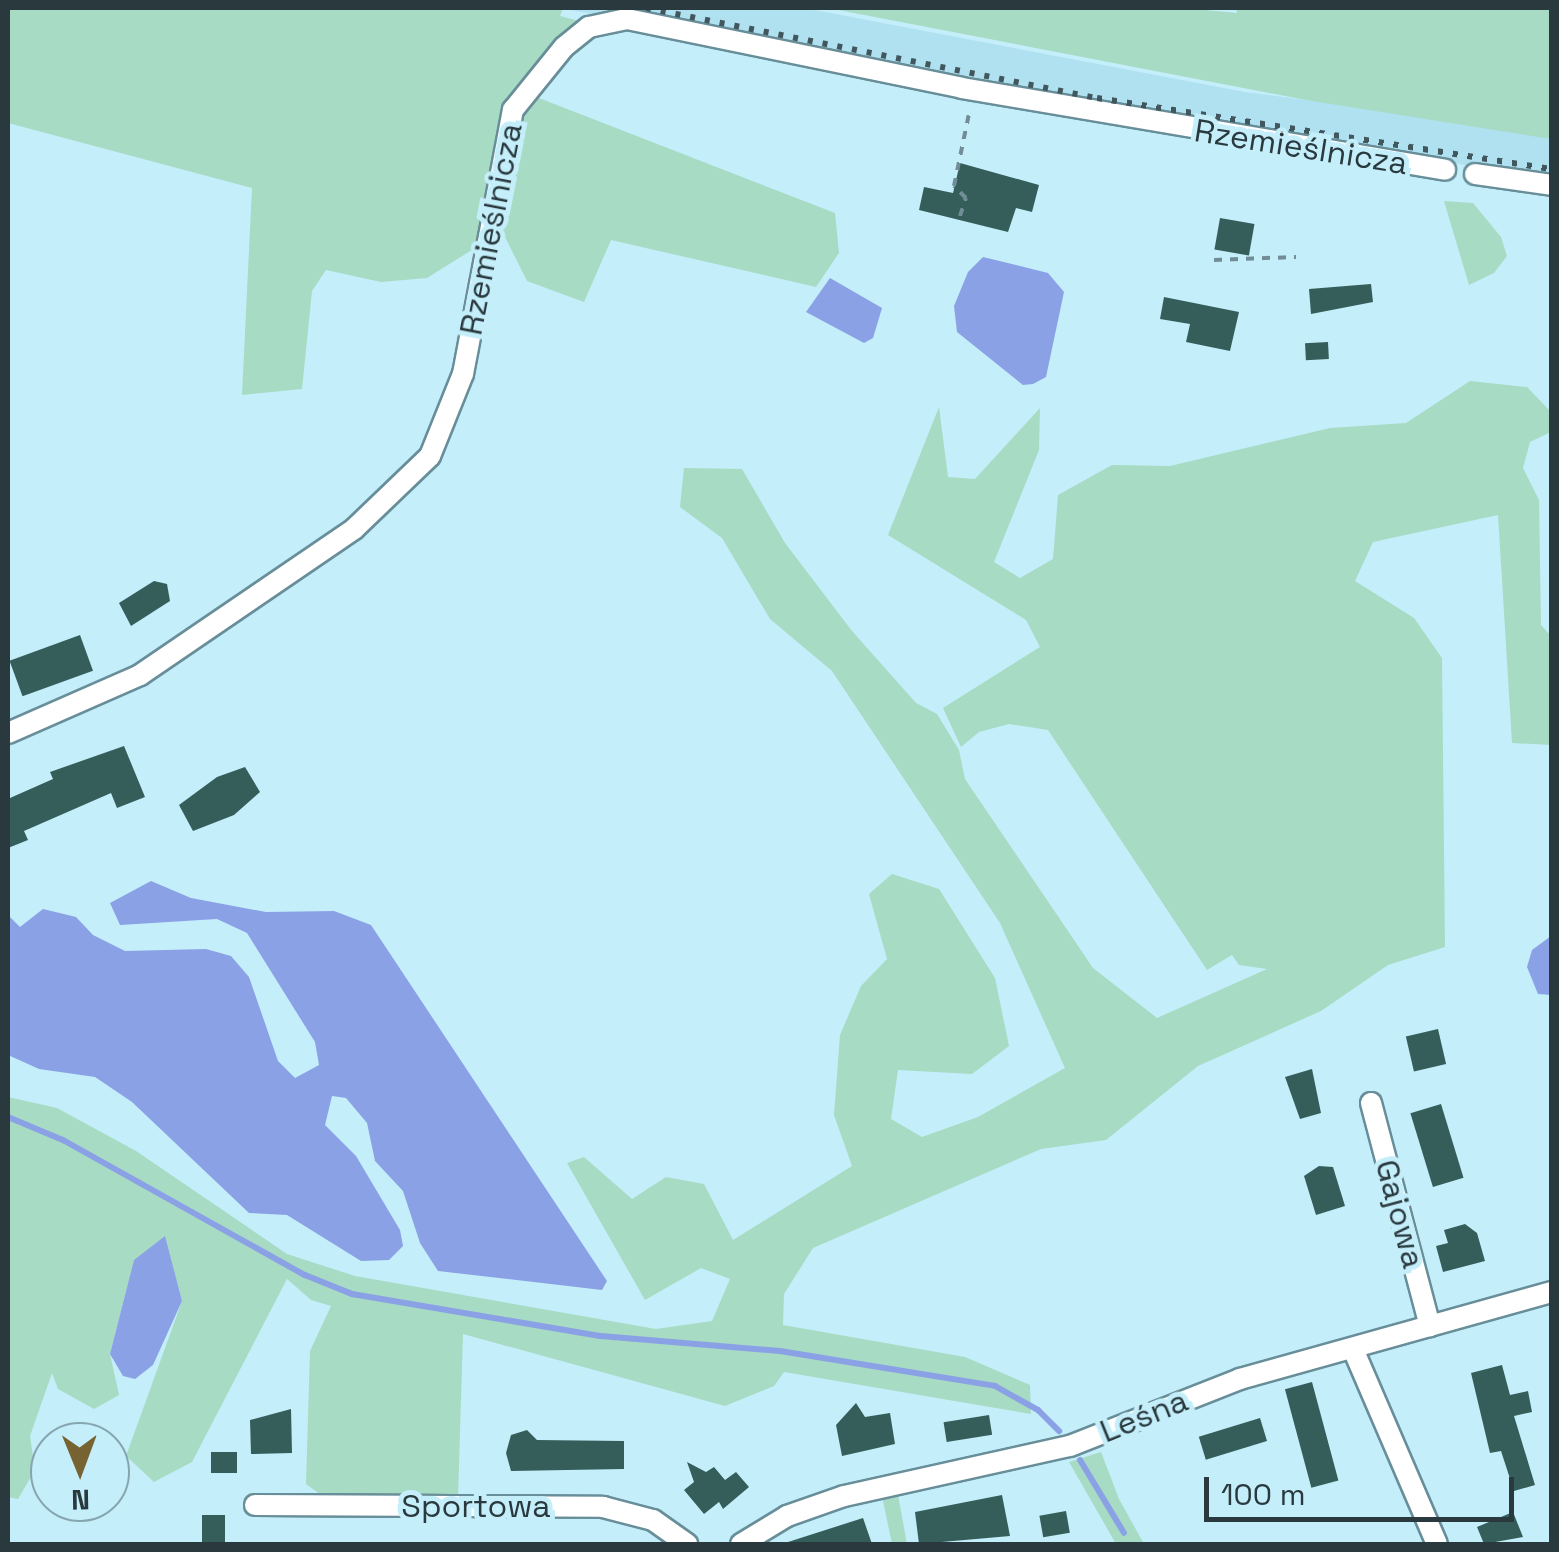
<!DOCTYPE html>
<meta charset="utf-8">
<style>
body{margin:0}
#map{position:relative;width:1559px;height:1552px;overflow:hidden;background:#c4eefa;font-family:"Space Grotesk",sans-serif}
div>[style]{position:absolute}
.built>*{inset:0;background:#afe1f0}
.green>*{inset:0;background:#a8dbc3}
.water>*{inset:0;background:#8ba1e6}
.stream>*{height:6px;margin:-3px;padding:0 3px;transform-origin:3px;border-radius:3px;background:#8ba1e6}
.building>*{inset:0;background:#355e5b;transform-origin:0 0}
.path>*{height:4px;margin-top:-2px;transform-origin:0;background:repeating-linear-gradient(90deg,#718d95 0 8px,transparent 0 16px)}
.roads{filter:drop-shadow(2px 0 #688e99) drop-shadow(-2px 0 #688e99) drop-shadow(0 2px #688e99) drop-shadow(0 -2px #688e99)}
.street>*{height:20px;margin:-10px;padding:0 10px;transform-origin:10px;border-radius:10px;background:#fff}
.rail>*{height:6px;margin-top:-3px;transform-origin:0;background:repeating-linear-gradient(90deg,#42575d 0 5px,transparent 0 15px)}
span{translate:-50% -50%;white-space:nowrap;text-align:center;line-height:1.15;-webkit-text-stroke:10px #c4eefa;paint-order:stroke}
.street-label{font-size:32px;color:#29393e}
.frame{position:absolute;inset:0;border:10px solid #29393e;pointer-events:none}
.north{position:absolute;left:30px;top:1422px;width:100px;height:100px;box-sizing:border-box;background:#c4eefa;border:2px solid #86a6af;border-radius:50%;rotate:179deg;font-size:28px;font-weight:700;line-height:40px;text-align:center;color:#29393e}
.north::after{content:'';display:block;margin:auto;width:35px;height:45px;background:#776231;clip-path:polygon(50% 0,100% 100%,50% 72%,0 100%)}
.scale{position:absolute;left:1204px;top:1477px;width:310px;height:45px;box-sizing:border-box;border:5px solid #29393e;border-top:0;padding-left:12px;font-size:30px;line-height:35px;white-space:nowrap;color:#29393e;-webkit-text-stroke:8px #c4eefa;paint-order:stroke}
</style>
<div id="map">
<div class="built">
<div style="clip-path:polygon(560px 8px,804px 8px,1245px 92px,1551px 132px,1551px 176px,1248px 137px)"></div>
</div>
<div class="green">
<div style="clip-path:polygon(8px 8px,563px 8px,560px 16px,586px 23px,586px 33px,526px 93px,835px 213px,839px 253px,816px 287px,611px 240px,584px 302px,527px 281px,502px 231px,427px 278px,381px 282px,326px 270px,312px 291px,302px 389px,242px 395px,252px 188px,8px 123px)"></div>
<div style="clip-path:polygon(828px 8px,1184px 8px,1237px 13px,1236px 8px,1551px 8px,1551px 139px,1306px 100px)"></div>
<div style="clip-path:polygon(1444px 201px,1473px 203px,1501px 237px,1507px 256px,1494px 273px,1469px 285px)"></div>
<div style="clip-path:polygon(1470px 381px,1527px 387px,1551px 412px,1551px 432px,1530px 442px,1523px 468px,1539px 500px,1541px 625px,1551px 636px,1551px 745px,1512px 743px,1498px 515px,1373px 542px,1355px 581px,1414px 618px,1442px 658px,1445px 947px,1388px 965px,1321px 1011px,1198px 1066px,1106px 1140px,1041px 1149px,813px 1248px,784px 1294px,783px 1325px,965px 1357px,1030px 1385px,1031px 1414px,784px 1372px,774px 1386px,725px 1406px,463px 1334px,458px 1498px,324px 1497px,306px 1484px,310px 1351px,331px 1306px,311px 1300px,287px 1279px,192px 1462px,154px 1482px,126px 1456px,182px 1301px,164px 1237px,134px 1261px,110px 1354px,119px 1395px,94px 1409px,58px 1389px,52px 1373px,30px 1436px,35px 1470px,18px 1499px,8px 1497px,8px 1097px,57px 1108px,136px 1151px,287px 1254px,355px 1276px,656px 1329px,712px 1321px,730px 1279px,701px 1268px,645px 1300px,567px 1163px,584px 1157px,632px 1199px,666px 1177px,704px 1184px,733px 1240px,852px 1166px,834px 1115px,840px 1035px,861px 986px,887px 959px,869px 894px,892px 874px,939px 889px,995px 978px,1009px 1046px,972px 1074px,898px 1070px,891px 1119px,922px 1137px,978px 1117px,1065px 1068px,1000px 923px,832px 671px,770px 619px,722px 538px,680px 507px,684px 468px,742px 469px,785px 543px,852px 631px,916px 703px,937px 714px,959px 750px,965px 779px,1093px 968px,1157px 1018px,1267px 969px,1239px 965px,1232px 955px,1207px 970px,1048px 730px,1009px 724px,979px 732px,961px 747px,943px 708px,1040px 647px,1026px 620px,888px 535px,939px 407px,948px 477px,975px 479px,1040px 408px,1039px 450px,994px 562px,1020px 578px,1053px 559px,1058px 495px,1112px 465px,1170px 466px,1330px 428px,1406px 423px)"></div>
<div style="clip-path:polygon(1101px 1452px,1119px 1499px,1144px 1544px,1116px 1544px,1069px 1462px)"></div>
<div style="clip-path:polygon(898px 1495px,907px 1544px,892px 1544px,882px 1496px)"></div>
</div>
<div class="water">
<div style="clip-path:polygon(983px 257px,1048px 273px,1064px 292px,1046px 377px,1033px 384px,1023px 385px,957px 332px,954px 306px,968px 272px)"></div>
<div style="clip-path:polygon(830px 278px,882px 308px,873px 338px,864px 343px,806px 312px)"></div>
<div style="clip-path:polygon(151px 881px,191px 898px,266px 912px,334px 911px,371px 925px,607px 1281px,602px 1290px,438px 1271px,420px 1243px,403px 1191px,375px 1161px,367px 1123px,346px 1098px,332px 1096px,325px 1125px,356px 1156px,400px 1230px,403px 1246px,389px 1260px,361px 1261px,287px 1215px,249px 1213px,132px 1102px,95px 1077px,39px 1069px,8px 1055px,8px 915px,20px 927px,43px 909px,76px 917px,93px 935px,125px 951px,206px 949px,231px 956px,249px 977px,278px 1061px,295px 1078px,319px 1065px,315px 1042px,247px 933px,217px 919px,120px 925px,110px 903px)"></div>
<div style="clip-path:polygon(1551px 936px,1551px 995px,1538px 994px,1527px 967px,1532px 950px)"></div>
<div style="clip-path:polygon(165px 1236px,182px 1301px,153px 1365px,135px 1379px,123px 1376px,110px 1354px,134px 1260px)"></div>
</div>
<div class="stream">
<div style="left:8px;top:1117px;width:60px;rotate:22.7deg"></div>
<div style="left:63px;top:1140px;width:277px;rotate:29.2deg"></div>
<div style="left:305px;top:1275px;width:51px;rotate:22deg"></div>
<div style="left:352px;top:1294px;width:253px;rotate:9.6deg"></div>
<div style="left:601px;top:1336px;width:180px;rotate:4.8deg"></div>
<div style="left:780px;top:1351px;width:218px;rotate:9.2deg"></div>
<div style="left:995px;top:1386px;width:49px;rotate:29.2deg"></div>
<div style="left:1038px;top:1410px;width:30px;rotate:45deg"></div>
<div style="left:1080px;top:1460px;width:85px;rotate:58.9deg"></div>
</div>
<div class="building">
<div style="clip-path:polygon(960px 163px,1039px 185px,1032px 212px,1016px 208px,1008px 232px,919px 210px,924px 187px,953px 193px)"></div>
<div style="left:1220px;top:218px;width:35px;height:32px;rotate:10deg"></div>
<div style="clip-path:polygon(1371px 284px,1373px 302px,1311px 314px,1309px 289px)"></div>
<div style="clip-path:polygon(1164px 297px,1239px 312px,1230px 351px,1186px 342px,1190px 324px,1160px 319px)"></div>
<div style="left:1328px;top:342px;width:17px;height:23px;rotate:87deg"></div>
<div style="clip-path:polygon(154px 581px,167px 584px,170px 601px,131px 626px,119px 603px)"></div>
<div style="left:80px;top:635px;width:38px;height:75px;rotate:70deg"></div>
<div style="clip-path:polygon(124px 746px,145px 797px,117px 808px,111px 793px,24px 831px,28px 840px,8px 848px,8px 793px,10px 798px,53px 779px,50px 772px)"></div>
<div style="clip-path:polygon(245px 767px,260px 792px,234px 815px,193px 831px,179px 805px,217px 777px)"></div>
<div style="left:1438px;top:1029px;width:36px;height:33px;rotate:77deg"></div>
<div style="clip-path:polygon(1312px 1069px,1321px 1113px,1300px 1119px,1285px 1077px)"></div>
<div style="left:1441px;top:1104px;width:77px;height:32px;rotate:73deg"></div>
<div style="clip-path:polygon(1319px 1166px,1333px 1167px,1345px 1206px,1316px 1215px,1304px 1176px)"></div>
<div style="clip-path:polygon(1465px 1224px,1477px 1233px,1485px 1261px,1443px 1272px,1436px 1246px,1448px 1243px,1444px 1230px)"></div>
<div style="clip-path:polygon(1502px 1365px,1510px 1395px,1528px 1391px,1532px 1412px,1514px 1416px,1535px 1485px,1514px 1491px,1501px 1451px,1490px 1453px,1471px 1373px)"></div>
<div style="left:1312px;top:1382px;width:102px;height:28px;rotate:75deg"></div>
<div style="clip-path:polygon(856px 1403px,865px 1417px,890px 1413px,895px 1444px,842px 1456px,836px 1425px)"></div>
<div style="clip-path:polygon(291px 1409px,292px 1453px,251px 1454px,250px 1420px)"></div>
<div style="left:989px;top:1415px;width:20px;height:46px;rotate:81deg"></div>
<div style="left:1260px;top:1418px;width:24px;height:64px;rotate:73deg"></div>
<div style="clip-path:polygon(527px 1430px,537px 1440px,624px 1441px,624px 1469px,511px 1471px,506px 1453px,511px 1435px)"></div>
<div style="left:237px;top:1452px;width:21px;height:26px;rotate:90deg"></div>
<div style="clip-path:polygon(687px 1462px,706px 1472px,714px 1467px,725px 1480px,736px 1472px,749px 1487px,723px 1509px,719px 1502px,704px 1514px,684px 1490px,694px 1482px)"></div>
<div style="clip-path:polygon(1002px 1495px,1010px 1536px,919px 1544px,915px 1512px)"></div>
<div style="left:1066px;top:1511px;width:22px;height:27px;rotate:80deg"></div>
<div style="clip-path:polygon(1513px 1512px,1523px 1537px,1484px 1544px,1477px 1527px)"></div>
<div style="left:202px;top:1515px;width:23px;height:29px"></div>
<div style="clip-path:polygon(863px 1518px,872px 1544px,788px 1544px,788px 1542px)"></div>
</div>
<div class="path">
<div style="left:960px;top:216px;width:19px;rotate:-72deg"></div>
<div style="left:966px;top:198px;width:17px;rotate:-135deg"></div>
<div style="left:954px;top:186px;width:79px;rotate:-78.3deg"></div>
<div style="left:1214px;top:260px;width:82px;rotate:-2.1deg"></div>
</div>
<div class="roads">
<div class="street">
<div style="left:1475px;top:174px;width:78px;rotate:8.1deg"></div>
<div style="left:8px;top:733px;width:144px;rotate:-23.7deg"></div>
<div style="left:140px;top:675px;width:259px;rotate:-34.3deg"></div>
<div style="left:354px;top:529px;width:105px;rotate:-43.8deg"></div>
<div style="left:430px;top:456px;width:88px;rotate:-68.1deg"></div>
<div style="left:463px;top:374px;width:269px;rotate:-79.3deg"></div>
<div style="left:513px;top:110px;width:81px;rotate:-51deg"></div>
<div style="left:564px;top:47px;width:32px;rotate:-39deg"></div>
<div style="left:589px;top:27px;width:39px;rotate:-12deg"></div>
<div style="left:627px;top:19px;width:342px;rotate:11.6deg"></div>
<div style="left:962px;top:88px;width:490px;rotate:9.6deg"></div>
<div style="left:1371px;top:1103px;width:231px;rotate:75.2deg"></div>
<div style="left:1353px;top:1349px;width:212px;rotate:66.7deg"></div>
<div style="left:255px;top:1505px;width:348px;rotate:0.3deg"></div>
<div style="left:603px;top:1507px;width:52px;rotate:14.6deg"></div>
<div style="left:653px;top:1520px;width:42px;rotate:35.2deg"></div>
<div style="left:741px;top:1544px;width:54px;rotate:-31.3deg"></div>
<div style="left:787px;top:1516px;width:60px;rotate:-19.3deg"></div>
<div style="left:844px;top:1496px;width:231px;rotate:-12.5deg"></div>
<div style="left:1070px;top:1446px;width:183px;rotate:-21.5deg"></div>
<div style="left:1240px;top:1379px;width:324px;rotate:-15.6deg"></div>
</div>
</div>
<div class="rail">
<div style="left:646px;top:8px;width:460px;rotate:11.3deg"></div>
<div style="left:1097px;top:98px;width:461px;rotate:8.9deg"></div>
</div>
<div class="street-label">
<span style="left:1301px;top:147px;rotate:9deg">Rzemieślnicza</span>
<span style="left:491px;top:229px;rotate:-79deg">Rzemieślnicza</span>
<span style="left:1400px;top:1214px;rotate:75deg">Gajowa</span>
<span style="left:1144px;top:1416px;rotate:-22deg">Leśna</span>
<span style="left:476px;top:1506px">Sportowa</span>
</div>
<div class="frame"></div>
<div class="north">N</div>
<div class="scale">100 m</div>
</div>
